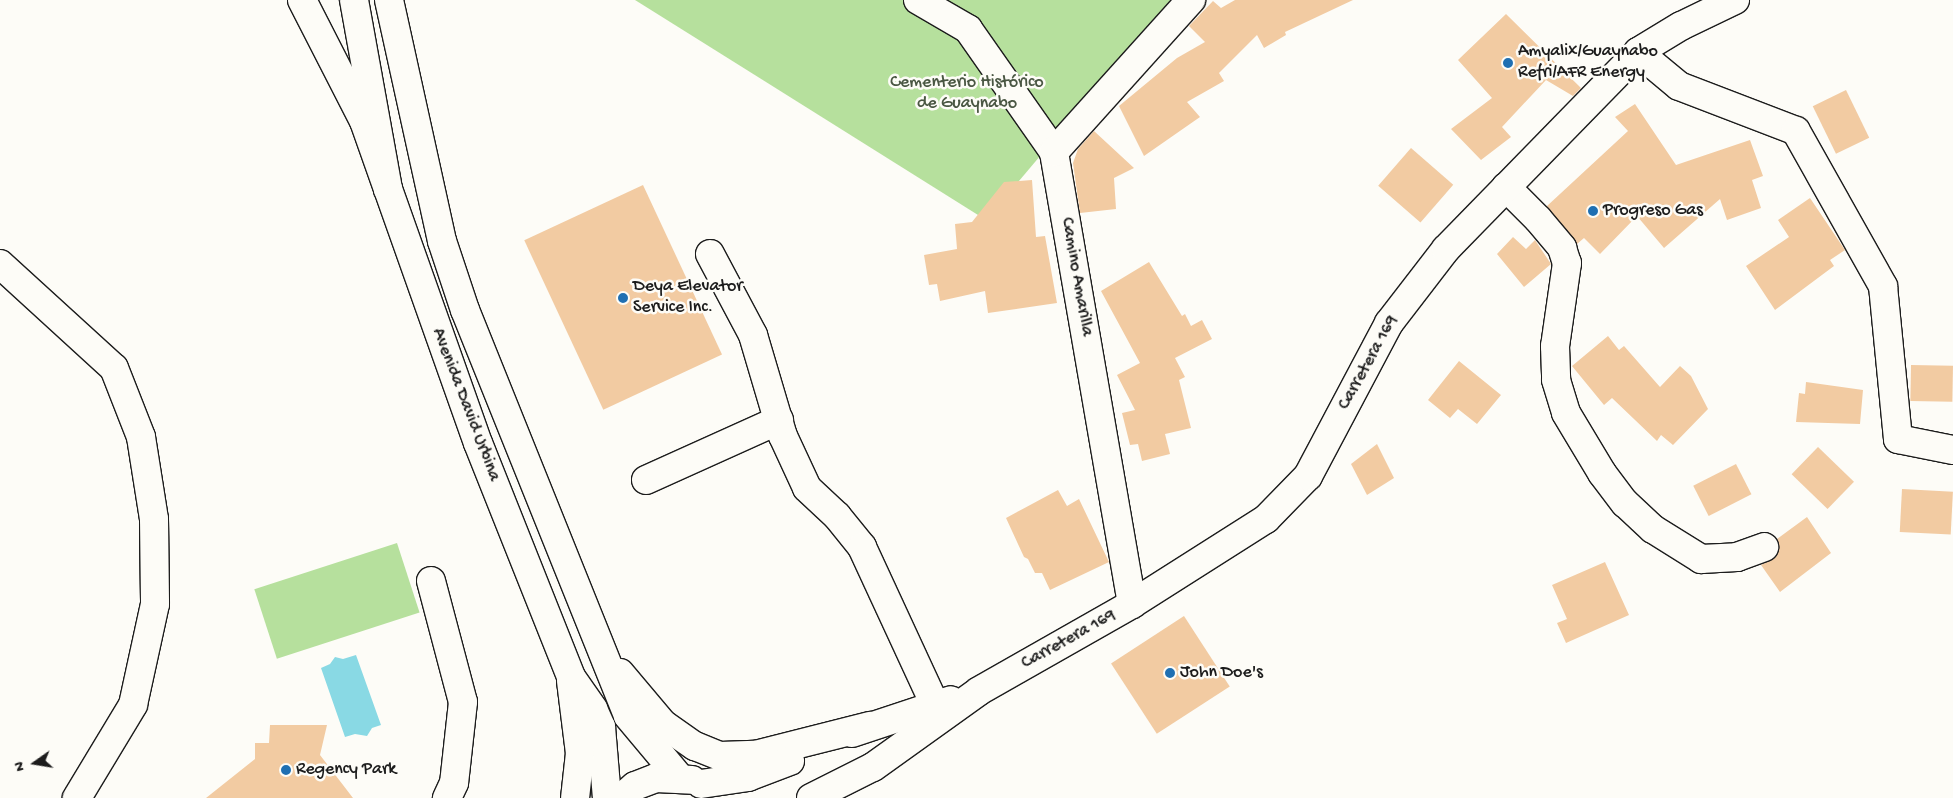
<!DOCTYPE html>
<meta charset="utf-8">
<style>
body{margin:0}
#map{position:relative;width:1953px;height:798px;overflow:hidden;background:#fdfcf7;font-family:"Gochi Hand",sans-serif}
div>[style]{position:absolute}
.green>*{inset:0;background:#b6e09d;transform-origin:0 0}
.water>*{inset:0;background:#89d9e4}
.building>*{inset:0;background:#f2cba2;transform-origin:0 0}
.roads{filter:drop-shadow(1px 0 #1c1c1c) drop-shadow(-1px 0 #1c1c1c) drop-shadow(0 1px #1c1c1c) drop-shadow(0 -1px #1c1c1c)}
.minor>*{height:28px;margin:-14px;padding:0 14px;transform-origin:14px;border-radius:14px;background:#fdfcf7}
.highway>*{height:28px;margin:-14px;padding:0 14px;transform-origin:14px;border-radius:14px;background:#fdfcf7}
.dots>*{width:14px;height:14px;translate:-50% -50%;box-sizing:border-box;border:2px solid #fdfcf7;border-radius:50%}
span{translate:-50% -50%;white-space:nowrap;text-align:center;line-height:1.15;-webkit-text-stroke:5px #fdfcf7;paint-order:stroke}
.poi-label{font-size:18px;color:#1c1c1c}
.left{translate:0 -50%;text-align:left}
.park-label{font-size:18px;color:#4a5743}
.street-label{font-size:18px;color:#1c1c1c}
.north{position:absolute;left:10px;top:738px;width:50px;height:50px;-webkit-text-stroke:4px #fdfcf7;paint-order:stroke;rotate:257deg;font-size:14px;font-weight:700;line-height:20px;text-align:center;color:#1c1c1c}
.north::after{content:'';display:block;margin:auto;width:18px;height:22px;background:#1c1c1c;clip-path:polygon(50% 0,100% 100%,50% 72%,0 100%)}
</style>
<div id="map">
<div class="green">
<div style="clip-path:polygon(635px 0,1172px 0,986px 220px)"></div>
<div style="left:397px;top:543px;width:73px;height:150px;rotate:72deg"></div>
</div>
<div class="water">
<div style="clip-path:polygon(356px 655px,381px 725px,372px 728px,367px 736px,355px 734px,345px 737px,321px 668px,330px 664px,335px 657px,343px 659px)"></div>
</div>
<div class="building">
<div style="clip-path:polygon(1235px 0,1353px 0,1285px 32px,1286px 35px,1264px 48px,1257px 35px,1219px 73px,1224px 81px,1187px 102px,1200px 117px,1144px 156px,1119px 106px,1177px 58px,1205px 42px,1189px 26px,1213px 1px,1221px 8px)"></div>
<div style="clip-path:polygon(1506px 14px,1581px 88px,1573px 96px,1546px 80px,1502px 127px,1511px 137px,1481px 160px,1451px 129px,1492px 98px,1458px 60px)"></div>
<div style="left:1846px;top:90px;width:53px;height:37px;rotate:64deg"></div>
<div style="clip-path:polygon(1635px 104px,1676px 165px,1750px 140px,1763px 176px,1752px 180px,1761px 208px,1727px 220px,1720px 199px,1664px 248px,1637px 216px,1600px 254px,1584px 238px,1577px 244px,1547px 206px,1628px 131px,1615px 117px)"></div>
<div style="clip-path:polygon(1094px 131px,1134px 168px,1114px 178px,1116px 209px,1080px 213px,1073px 163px,1078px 149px)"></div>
<div style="left:1411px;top:148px;width:56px;height:50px;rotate:41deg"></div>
<div style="clip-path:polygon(1032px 180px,1036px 237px,1045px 236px,1057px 303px,988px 313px,985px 291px,940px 301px,937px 284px,929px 285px,924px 255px,957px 249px,955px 224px,972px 222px,1004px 182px)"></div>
<div style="left:643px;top:185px;width:187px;height:131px;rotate:65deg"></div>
<div style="clip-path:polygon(1810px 198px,1845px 250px,1830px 260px,1834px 266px,1775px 310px,1746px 266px,1789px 237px,1778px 220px)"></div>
<div style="clip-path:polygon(1513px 237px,1526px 249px,1535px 240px,1551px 264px,1524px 287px,1497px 254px)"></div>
<div style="clip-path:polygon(1149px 262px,1182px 316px,1185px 314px,1191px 326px,1202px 320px,1212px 339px,1175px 358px,1185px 377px,1179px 380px,1191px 428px,1165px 434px,1170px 454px,1142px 461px,1138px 444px,1130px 445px,1122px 413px,1135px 410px,1117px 375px,1140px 363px,1101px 291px)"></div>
<div style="clip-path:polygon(1608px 336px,1619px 350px,1624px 346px,1660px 387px,1680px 366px,1691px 376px,1708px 409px,1673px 445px,1661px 435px,1657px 441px,1612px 398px,1604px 405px,1572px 366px)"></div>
<div style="clip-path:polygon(1459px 361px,1501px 395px,1477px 424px,1458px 409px,1450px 418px,1428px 400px)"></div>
<div style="left:1911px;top:365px;width:42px;height:36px;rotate:1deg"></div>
<div style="clip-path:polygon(1806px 382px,1863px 390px,1860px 424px,1796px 422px,1799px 393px,1805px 394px)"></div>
<div style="clip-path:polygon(1377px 444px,1394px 478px,1367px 495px,1351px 464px)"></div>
<div style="left:1818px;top:447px;width:50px;height:38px;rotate:44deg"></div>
<div style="left:1736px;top:464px;width:34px;height:48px;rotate:63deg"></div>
<div style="left:1902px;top:489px;width:51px;height:43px;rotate:3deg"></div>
<div style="clip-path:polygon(1058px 490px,1067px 506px,1079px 499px,1109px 562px,1050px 590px,1042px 573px,1035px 573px,1028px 559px,1024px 557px,1006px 518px)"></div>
<div style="clip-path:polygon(1807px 517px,1831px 553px,1780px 592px,1761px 565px,1776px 557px,1779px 549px,1777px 539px)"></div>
<div style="clip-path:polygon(1605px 562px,1629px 615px,1566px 643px,1557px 623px,1567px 619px,1552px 585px)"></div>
<div style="left:1184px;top:616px;width:84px;height:87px;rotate:57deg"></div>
<div style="clip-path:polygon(270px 725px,327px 725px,320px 755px,353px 798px,206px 798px,255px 759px,255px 743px,269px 743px)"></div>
</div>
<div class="roads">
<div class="minor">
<div style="left:354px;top:0;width:192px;rotate:79.8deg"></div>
<div style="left:388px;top:189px;width:269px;rotate:70.5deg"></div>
<div style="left:478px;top:443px;width:252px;rotate:68.3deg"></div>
<div style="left:571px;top:677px;width:39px;rotate:55deg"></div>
<div style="left:593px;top:709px;width:20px;rotate:66deg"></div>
<div style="left:601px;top:727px;width:71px;rotate:85.2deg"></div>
<div style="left:389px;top:0;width:247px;rotate:77.6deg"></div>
<div style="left:442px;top:241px;width:73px;rotate:71.6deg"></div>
<div style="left:465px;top:310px;width:437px;rotate:68.1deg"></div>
<div style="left:628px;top:716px;width:80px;rotate:50.1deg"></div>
<div style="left:918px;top:0;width:58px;rotate:30.1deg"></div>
<div style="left:968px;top:29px;width:150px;rotate:55deg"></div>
<div style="left:1638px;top:52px;width:53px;rotate:39.7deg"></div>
<div style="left:1679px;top:86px;width:125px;rotate:21deg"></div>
<div style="left:1796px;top:131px;width:178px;rotate:60.7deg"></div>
<div style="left:1883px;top:286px;width:154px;rotate:84.4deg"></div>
<div style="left:1898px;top:439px;width:56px;rotate:11.3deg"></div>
<div style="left:1506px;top:187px;width:45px;rotate:45deg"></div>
<div style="left:1538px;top:219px;width:38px;rotate:50deg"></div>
<div style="left:1562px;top:248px;width:16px;rotate:72deg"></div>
<div style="left:1567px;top:263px;width:84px;rotate:98.2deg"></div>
<div style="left:1555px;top:346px;width:34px;rotate:88deg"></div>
<div style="left:1556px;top:380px;width:34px;rotate:73deg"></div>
<div style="left:1566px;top:413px;width:70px;rotate:59deg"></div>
<div style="left:1602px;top:473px;width:38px;rotate:53deg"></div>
<div style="left:1625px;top:503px;width:38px;rotate:43deg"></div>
<div style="left:1653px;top:529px;width:57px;rotate:32deg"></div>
<div style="left:1701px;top:559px;width:36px;rotate:-3deg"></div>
<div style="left:1737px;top:557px;width:29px;rotate:-20deg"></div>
<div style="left:710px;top:254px;width:92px;rotate:62deg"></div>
<div style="left:753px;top:335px;width:105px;rotate:73.5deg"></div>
<div style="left:783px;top:436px;width:57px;rotate:65.2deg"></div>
<div style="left:807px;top:488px;width:41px;rotate:43deg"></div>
<div style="left:837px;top:516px;width:40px;rotate:51deg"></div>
<div style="left:862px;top:547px;width:174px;rotate:65.2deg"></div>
<div style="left:0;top:264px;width:154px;rotate:42.4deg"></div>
<div style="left:114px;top:368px;width:74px;rotate:68.6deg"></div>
<div style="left:141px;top:437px;width:83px;rotate:81deg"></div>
<div style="left:154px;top:519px;width:85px;rotate:89.3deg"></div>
<div style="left:155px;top:604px;width:103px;rotate:102.3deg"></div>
<div style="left:133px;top:705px;width:109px;rotate:121.1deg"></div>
<div style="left:646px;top:480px;width:146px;rotate:-24.3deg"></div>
<div style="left:431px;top:581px;width:125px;rotate:75.2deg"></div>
<div style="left:463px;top:702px;width:81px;rotate:96.3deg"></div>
<div style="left:454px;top:783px;width:17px;rotate:115deg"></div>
<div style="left:1132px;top:604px;width:459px;rotate:-99.8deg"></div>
<div style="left:1054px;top:152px;width:205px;rotate:-48deg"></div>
<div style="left:620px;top:673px;width:67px;rotate:49.9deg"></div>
<div style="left:663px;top:724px;width:39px;rotate:35deg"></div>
<div style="left:695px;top:746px;width:27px;rotate:22deg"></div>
<div style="left:720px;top:756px;width:35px;rotate:-2deg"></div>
<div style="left:755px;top:755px;width:119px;rotate:-14.2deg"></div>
<div style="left:571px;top:681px;width:73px;rotate:82.9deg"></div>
<div style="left:580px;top:753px;width:45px;rotate:96.3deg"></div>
<div style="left:852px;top:733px;width:104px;rotate:-18.4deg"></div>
<div style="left:701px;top:784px;width:48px;rotate:-8.5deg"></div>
<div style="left:748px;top:777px;width:45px;rotate:-20.9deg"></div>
<div style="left:621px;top:798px;width:18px;rotate:-41deg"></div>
<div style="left:635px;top:786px;width:22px;rotate:-21deg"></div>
<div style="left:656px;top:778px;width:36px;rotate:3deg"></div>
<div style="left:811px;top:798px;width:69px;rotate:-26.6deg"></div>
<div style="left:873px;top:767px;width:130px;rotate:-35.6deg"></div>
<div style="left:979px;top:691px;width:176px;rotate:-29.6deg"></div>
<div style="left:1132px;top:604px;width:159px;rotate:-32.4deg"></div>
<div style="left:1266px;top:519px;width:60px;rotate:-45.7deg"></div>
<div style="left:1308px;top:476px;width:173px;rotate:-62.1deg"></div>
<div style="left:1389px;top:323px;width:93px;rotate:-52.4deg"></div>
<div style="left:1446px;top:249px;width:275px;rotate:-45.7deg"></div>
<div style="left:1638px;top:52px;width:50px;rotate:-31.2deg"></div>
<div style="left:1681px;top:26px;width:60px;rotate:-25.7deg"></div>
</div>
<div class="highway">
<div style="left:302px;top:0;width:136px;rotate:62.9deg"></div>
<div style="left:364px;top:121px;width:72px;rotate:70.6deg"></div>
</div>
</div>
<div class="dots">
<div style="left:1508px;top:63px;background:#1f6fb2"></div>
<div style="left:1593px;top:211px;background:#1f6fb2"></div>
<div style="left:623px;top:298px;background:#1f6fb2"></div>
<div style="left:1170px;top:673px;background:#1f6fb2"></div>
<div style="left:286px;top:770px;background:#1f6fb2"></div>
</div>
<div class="poi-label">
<span class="left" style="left:1518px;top:63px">Amyalix/Guaynabo<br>Refri/AFR Energy</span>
<span class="left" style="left:1603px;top:211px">Progreso Gas</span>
<span class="left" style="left:633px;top:298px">Deya Elevator<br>Service Inc.</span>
<span class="left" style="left:1180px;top:673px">John Doe's</span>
<span class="left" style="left:296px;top:770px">Regency Park</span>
</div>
<div class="park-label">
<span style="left:967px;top:94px">Cementerio Histórico<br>de Guaynabo</span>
</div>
<div class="street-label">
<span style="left:1076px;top:277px;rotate:80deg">Camino Amarilla</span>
<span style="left:1369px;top:363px;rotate:-61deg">Carretera 169</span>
<span style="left:465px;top:405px;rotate:69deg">Avenida David Urbina</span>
<span style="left:1069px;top:640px;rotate:-29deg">Carretera 169</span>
</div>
<div class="north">N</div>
</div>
